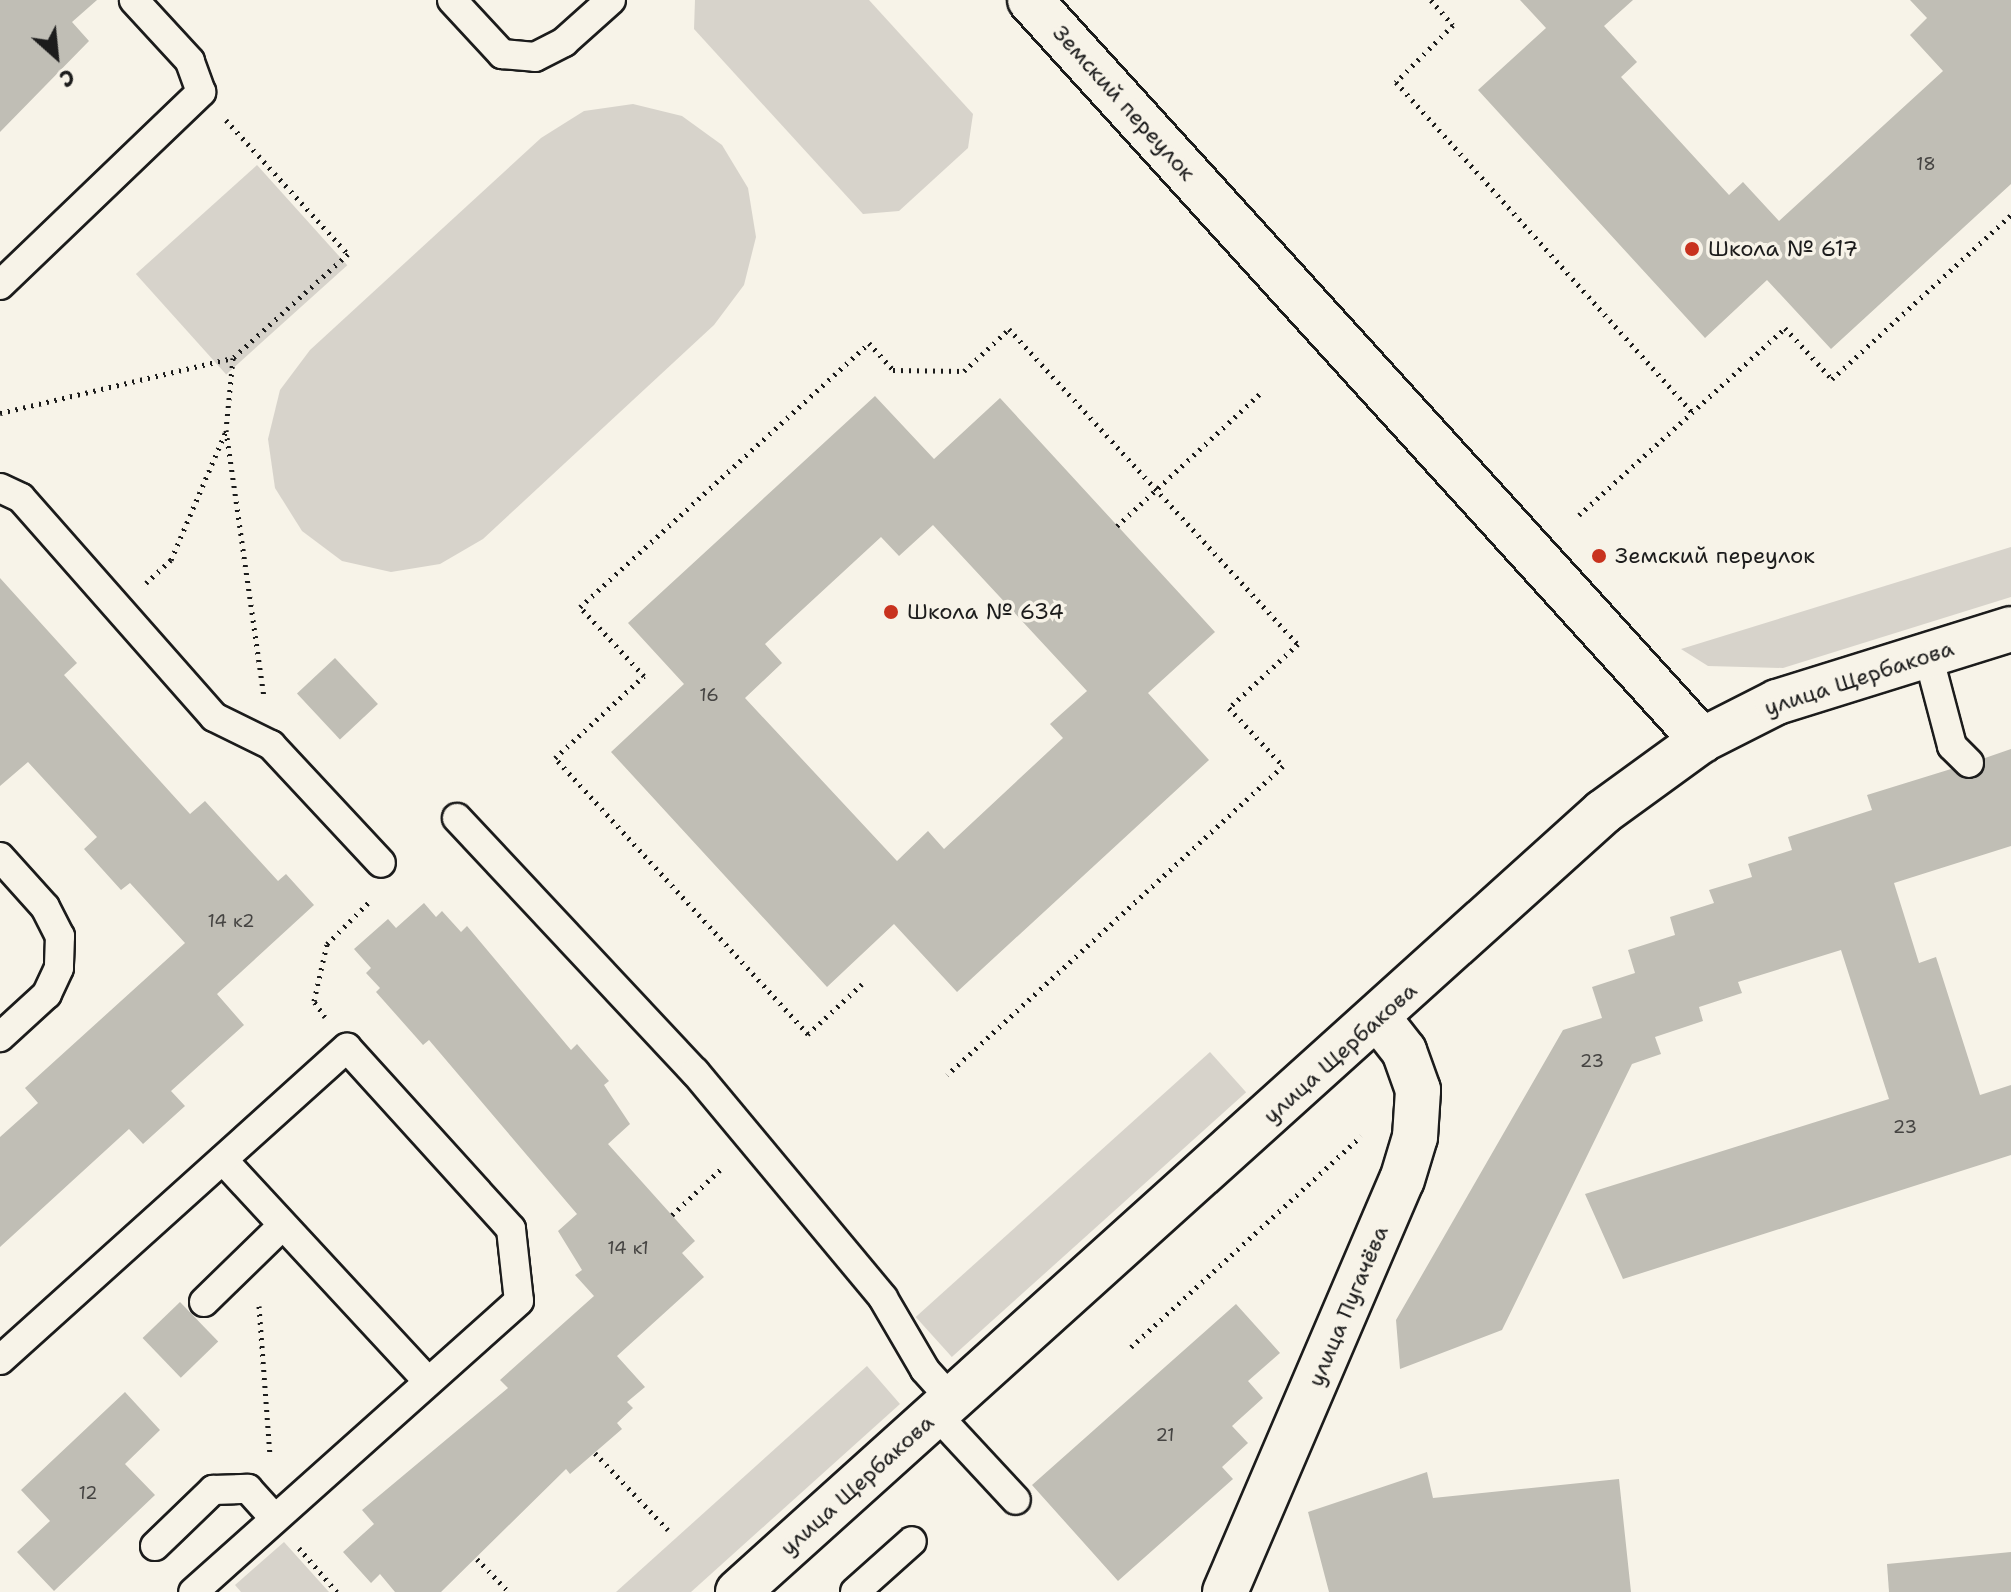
<!DOCTYPE html>
<meta charset="utf-8">
<style>
body{margin:0}
#map{position:relative;width:2011px;height:1592px;overflow:hidden;background:#f7f3e8;font-family:"Shantell Sans",sans-serif}
div>[style]{position:absolute}
.green>*{inset:0;background:#d7d3cb;transform-origin:0 0}
.building>*{inset:0;background:#c0beb5;transform-origin:0 0}
.path>*{height:5px;margin-top:-2.5px;transform-origin:0;background:repeating-linear-gradient(90deg,#1c1c1c 0 2px,transparent 0 8px)}
.roads{filter:drop-shadow(2px 0 #1c1c1c) drop-shadow(-2px 0 #1c1c1c) drop-shadow(0 2px #1c1c1c) drop-shadow(0 -2px #1c1c1c)}
.service>*{height:28px;margin:-14px;padding:0 14px;transform-origin:14px;border-radius:14px;background:#f7f3e8}
.minor>*{height:44px;margin:-22px;padding:0 22px;transform-origin:22px;border-radius:22px;background:#f7f3e8}
.dots>*{width:22px;height:22px;translate:-50% -50%;box-sizing:border-box;border:4px solid #f7f3e8;border-radius:50%}
span{translate:-50% -50%;white-space:nowrap;text-align:center;line-height:1.15;-webkit-text-stroke:7px #f7f3e8;paint-order:stroke}
.number-label{font-size:18px;color:#454442}
.number-label span{-webkit-text-stroke-width:0}
.street-label{font-size:22px;color:#1c1c1c}
.poi-label{font-size:22px;color:#1c1c1c}
.left{translate:0 -50%;text-align:left}
.north{position:absolute;left:16px;top:16px;width:80px;height:80px;-webkit-text-stroke:6px #f7f3e8;paint-order:stroke;rotate:153deg;font-size:22px;font-weight:700;line-height:32px;text-align:center;color:#1c1c1c}
.north::after{content:'';display:block;margin:auto;width:28px;height:36px;background:#1c1c1c;clip-path:polygon(50% 0,100% 100%,50% 72%,0 100%)}
</style>
<div id="map">
<div class="green">
<div style="clip-path:polygon(695px 0,869px 0,973px 114px,968px 148px,899px 211px,863px 214px,694px 29px)"></div>
<div style="clip-path:polygon(633px 104px,682px 116px,722px 145px,748px 188px,756px 237px,744px 285px,714px 325px,483px 539px,440px 564px,391px 572px,342px 561px,302px 531px,275px 488px,268px 439px,280px 390px,310px 350px,541px 138px,584px 111px)"></div>
<div style="left:257px;top:165px;width:135px;height:163px;rotate:48deg"></div>
<div style="clip-path:polygon(2011px 547px,2011px 597px,1783px 668px,1708px 666px,1681px 649px)"></div>
<div style="left:1210px;top:1052px;width:54px;height:396px;rotate:48deg"></div>
<div style="clip-path:polygon(867px 1366px,900px 1404px,691px 1592px,616px 1592px)"></div>
<div style="clip-path:polygon(284px 1542px,329px 1592px,241px 1592px,235px 1585px)"></div>
</div>
<div class="building">
<div style="clip-path:polygon(0 0,97px 0,72px 22px,89px 41px,0 132px)"></div>
<div style="clip-path:polygon(1520px 0,1633px 0,1604px 26px,1637px 62px,1621px 77px,1729px 195px,1743px 182px,1779px 221px,1943px 71px,1910px 35px,1927px 18px,1910px 0,2011px 0,2011px 184px,1831px 349px,1767px 280px,1705px 338px,1478px 90px,1546px 28px)"></div>
<div style="clip-path:polygon(evenodd,875px 396px,934px 459px,1000px 398px,1215px 632px,1148px 693px,1209px 760px,957px 992px,894px 924px,827px 987px,611px 752px,684px 684px,628px 623px,875px 396px,933px 525px,1087px 691px,1050px 724px,1063px 738px,944px 849px,928px 831px,897px 861px,745px 698px,782px 663px,765px 644px,881px 537px,899px 556px,933px 525px)"></div>
<div style="clip-path:polygon(0 578px,77px 663px,64px 675px,190px 814px,205px 801px,278px 881px,286px 874px,314px 905px,217px 994px,244px 1025px,171px 1091px,185px 1106px,143px 1144px,129px 1129px,0 1247px,0 1137px,38px 1103px,25px 1088px,185px 943px,130px 883px,121px 890px,84px 849px,97px 837px,28px 762px,0 786px)"></div>
<div style="left:335px;top:658px;width:63px;height:52px;rotate:47deg"></div>
<div style="clip-path:polygon(2011px 749px,2011px 846px,1894px 883px,1919px 963px,1936px 957px,1980px 1095px,2011px 1085px,2011px 1155px,1623px 1279px,1585px 1194px,1889px 1099px,1841px 950px,1738px 982px,1742px 993px,1699px 1007px,1703px 1021px,1655px 1037px,1661px 1054px,1632px 1064px,1502px 1330px,1400px 1369px,1396px 1320px,1563px 1030px,1602px 1018px,1592px 987px,1635px 973px,1628px 950px,1675px 935px,1670px 917px,1714px 903px,1709px 890px,1752px 877px,1748px 864px,1792px 850px,1788px 837px,1872px 810px,1867px 795px,1951px 769px,1974px 779px,1985px 768px,1985px 758px)"></div>
<div style="clip-path:polygon(424px 903px,436px 917px,442px 911px,461px 932px,467px 926px,571px 1050px,577px 1044px,609px 1081px,604px 1085px,630px 1124px,608px 1144px,695px 1241px,682px 1253px,704px 1277px,617px 1356px,645px 1387px,627px 1402px,633px 1408px,617px 1423px,622px 1429px,570px 1474px,566px 1469px,441px 1592px,395px 1592px,380px 1574px,371px 1583px,343px 1552px,374px 1524px,362px 1510px,508px 1388px,500px 1380px,594px 1296px,575px 1275px,582px 1270px,558px 1231px,577px 1214px,429px 1040px,423px 1045px,376px 992px,380px 988px,366px 973px,371px 968px,354px 949px,388px 919px,396px 928px)"></div>
<div style="left:180px;top:1302px;width:55px;height:52px;rotate:46deg"></div>
<div style="clip-path:polygon(1236px 1304px,1280px 1353px,1248px 1381px,1263px 1398px,1232px 1426px,1248px 1443px,1222px 1467px,1233px 1479px,1118px 1581px,1032px 1485px)"></div>
<div style="clip-path:polygon(125px 1392px,160px 1430px,125px 1464px,155px 1495px,54px 1591px,17px 1552px,50px 1521px,21px 1490px)"></div>
<div style="clip-path:polygon(1427px 1472px,1433px 1498px,1619px 1479px,1631px 1592px,1329px 1592px,1308px 1512px)"></div>
<div style="clip-path:polygon(2011px 1552px,2011px 1592px,1889px 1592px,1887px 1564px)"></div>
</div>
<div class="path">
<div style="left:1431px;top:0;width:33px;rotate:49deg"></div>
<div style="left:1453px;top:25px;width:81px;rotate:135deg"></div>
<div style="left:1396px;top:82px;width:445px;rotate:48.1deg"></div>
<div style="left:226px;top:120px;width:181px;rotate:47.7deg"></div>
<div style="left:348px;top:254px;width:155px;rotate:137.9deg"></div>
<div style="left:233px;top:358px;width:72px;rotate:95.6deg"></div>
<div style="left:226px;top:430px;width:269px;rotate:81.9deg"></div>
<div style="left:0;top:413px;width:239px;rotate:-13.3deg"></div>
<div style="left:1579px;top:515px;width:278px;rotate:-42.2deg"></div>
<div style="left:1785px;top:328px;width:69px;rotate:47.3deg"></div>
<div style="left:1832px;top:379px;width:243px;rotate:-42.5deg"></div>
<div style="left:1117px;top:526px;width:199px;rotate:-42.8deg"></div>
<div style="left:146px;top:583px;width:34px;rotate:-43deg"></div>
<div style="left:171px;top:560px;width:140px;rotate:-66.9deg"></div>
<div style="left:862px;top:984px;width:74px;rotate:137.2deg"></div>
<div style="left:808px;top:1034px;width:374px;rotate:-132.5deg"></div>
<div style="left:555px;top:758px;width:121px;rotate:-42.7deg"></div>
<div style="left:644px;top:676px;width:94px;rotate:-132.8deg"></div>
<div style="left:580px;top:607px;width:391px;rotate:-42.4deg"></div>
<div style="left:869px;top:343px;width:36px;rotate:48deg"></div>
<div style="left:893px;top:370px;width:71px;rotate:0.8deg"></div>
<div style="left:964px;top:371px;width:62px;rotate:-43deg"></div>
<div style="left:1009px;top:329px;width:427px;rotate:47.5deg"></div>
<div style="left:1298px;top:644px;width:94px;rotate:137.2deg"></div>
<div style="left:1229px;top:708px;width:79px;rotate:47deg"></div>
<div style="left:1283px;top:766px;width:456px;rotate:137.4deg"></div>
<div style="left:325px;top:1017px;width:19px;rotate:-125deg"></div>
<div style="left:314px;top:1001px;width:58px;rotate:-77.2deg"></div>
<div style="left:327px;top:944px;width:64px;rotate:-45deg"></div>
<div style="left:672px;top:1215px;width:71px;rotate:-43.3deg"></div>
<div style="left:259px;top:1306px;width:149px;rotate:85.8deg"></div>
<div style="left:1131px;top:1347px;width:312px;rotate:-42.5deg"></div>
<div style="left:595px;top:1453px;width:106px;rotate:46.5deg"></div>
<div style="left:299px;top:1548px;width:58px;rotate:49.2deg"></div>
<div style="left:477px;top:1559px;width:46px;rotate:45.9deg"></div>
</div>
<div class="roads">
<div class="service">
<div style="left:452px;top:0;width:74px;rotate:47.2deg"></div>
<div style="left:502px;top:54px;width:33px;rotate:5deg"></div>
<div style="left:535px;top:57px;width:33px;rotate:-27deg"></div>
<div style="left:564px;top:42px;width:63px;rotate:-41.8deg"></div>
<div style="left:0;top:285px;width:279px;rotate:-43.8deg"></div>
<div style="left:201px;top:92px;width:33px;rotate:-110deg"></div>
<div style="left:190px;top:61px;width:83px;rotate:-132.6deg"></div>
<div style="left:0;top:488px;width:23px;rotate:25deg"></div>
<div style="left:21px;top:498px;width:292px;rotate:48.6deg"></div>
<div style="left:214px;top:717px;width:64px;rotate:26.2deg"></div>
<div style="left:271px;top:745px;width:161px;rotate:47deg"></div>
<div style="left:1928px;top:655px;width:94px;rotate:75.2deg"></div>
<div style="left:1952px;top:746px;width:24px;rotate:45deg"></div>
<div style="left:457px;top:818px;width:348px;rotate:46.9deg"></div>
<div style="left:695px;top:1072px;width:294px;rotate:50.2deg"></div>
<div style="left:883px;top:1298px;width:83px;rotate:59.7deg"></div>
<div style="left:925px;top:1370px;width:40px;rotate:48deg"></div>
<div style="left:0;top:857px;width:67px;rotate:48deg"></div>
<div style="left:45px;top:907px;width:33px;rotate:63deg"></div>
<div style="left:60px;top:936px;width:32px;rotate:92deg"></div>
<div style="left:59px;top:968px;width:29px;rotate:115deg"></div>
<div style="left:47px;top:994px;width:64px;rotate:137.5deg"></div>
<div style="left:223px;top:1160px;width:301px;rotate:47.2deg"></div>
<div style="left:204px;top:1302px;width:110px;rotate:-44.3deg"></div>
<div style="left:0;top:1360px;width:467px;rotate:-42deg"></div>
<div style="left:347px;top:1048px;width:244px;rotate:47.8deg"></div>
<div style="left:511px;top:1229px;width:72px;rotate:83.7deg"></div>
<div style="left:519px;top:1301px;width:437px;rotate:138.2deg"></div>
<div style="left:936px;top:1414px;width:117px;rotate:47.1deg"></div>
<div style="left:155px;top:1546px;width:81px;rotate:-44deg"></div>
<div style="left:213px;top:1490px;width:35px;rotate:-2deg"></div>
<div style="left:248px;top:1489px;width:40px;rotate:48deg"></div>
<div style="left:855px;top:1592px;width:76px;rotate:-41.8deg"></div>
</div>
<div class="minor">
<div style="left:1030px;top:0;width:1000px;rotate:47.76deg"></div>
<div style="left:738px;top:1592px;width:1165px;rotate:-42.04deg"></div>
<div style="left:1603px;top:812px;width:122px;rotate:-36deg"></div>
<div style="left:1702px;top:740px;width:84px;rotate:-26.9deg"></div>
<div style="left:1777px;top:702px;width:245px;rotate:-17.3deg"></div>
<div style="left:1225px;top:1592px;width:448px;rotate:-66.8deg"></div>
<div style="left:1402px;top:1180px;width:45px;rotate:-73.2deg"></div>
<div style="left:1415px;top:1137px;width:47px;rotate:-86.3deg"></div>
<div style="left:1418px;top:1090px;width:41px;rotate:-109.7deg"></div>
<div style="left:1404px;top:1051px;width:41px;rotate:-128deg"></div>
</div>
</div>
<div class="dots">
<div style="left:1692px;top:249px;background:#c8321e"></div>
<div style="left:1599px;top:556px;background:#c8321e"></div>
<div style="left:891px;top:612px;background:#c8321e"></div>
</div>
<div class="number-label">
<span style="left:1926px;top:164px">18</span>
<span style="left:709px;top:695px">16</span>
<span style="left:231px;top:921px">14 к2</span>
<span style="left:1592px;top:1061px">23</span>
<span style="left:1905px;top:1127px">23</span>
<span style="left:628px;top:1248px">14 к1</span>
<span style="left:1165px;top:1435px">21</span>
<span style="left:88px;top:1493px">12</span>
</div>
<div class="street-label">
<span style="left:1124px;top:103px;rotate:48deg">Земский переулок</span>
<span style="left:1859px;top:678px;rotate:-18deg">улица Щербакова</span>
<span style="left:1340px;top:1053px;rotate:-42deg">улица Щербакова</span>
<span style="left:1348px;top:1306px;rotate:-67deg">улица Пугачёва</span>
<span style="left:857px;top:1485px;rotate:-42deg">улица Щербакова</span>
</div>
<div class="poi-label">
<span class="left" style="left:1708px;top:249px">Школа № 617</span>
<span class="left" style="left:1615px;top:556px">Земский переулок</span>
<span class="left" style="left:907px;top:612px">Школа № 634</span>
</div>
<div class="north">С</div>
</div>
